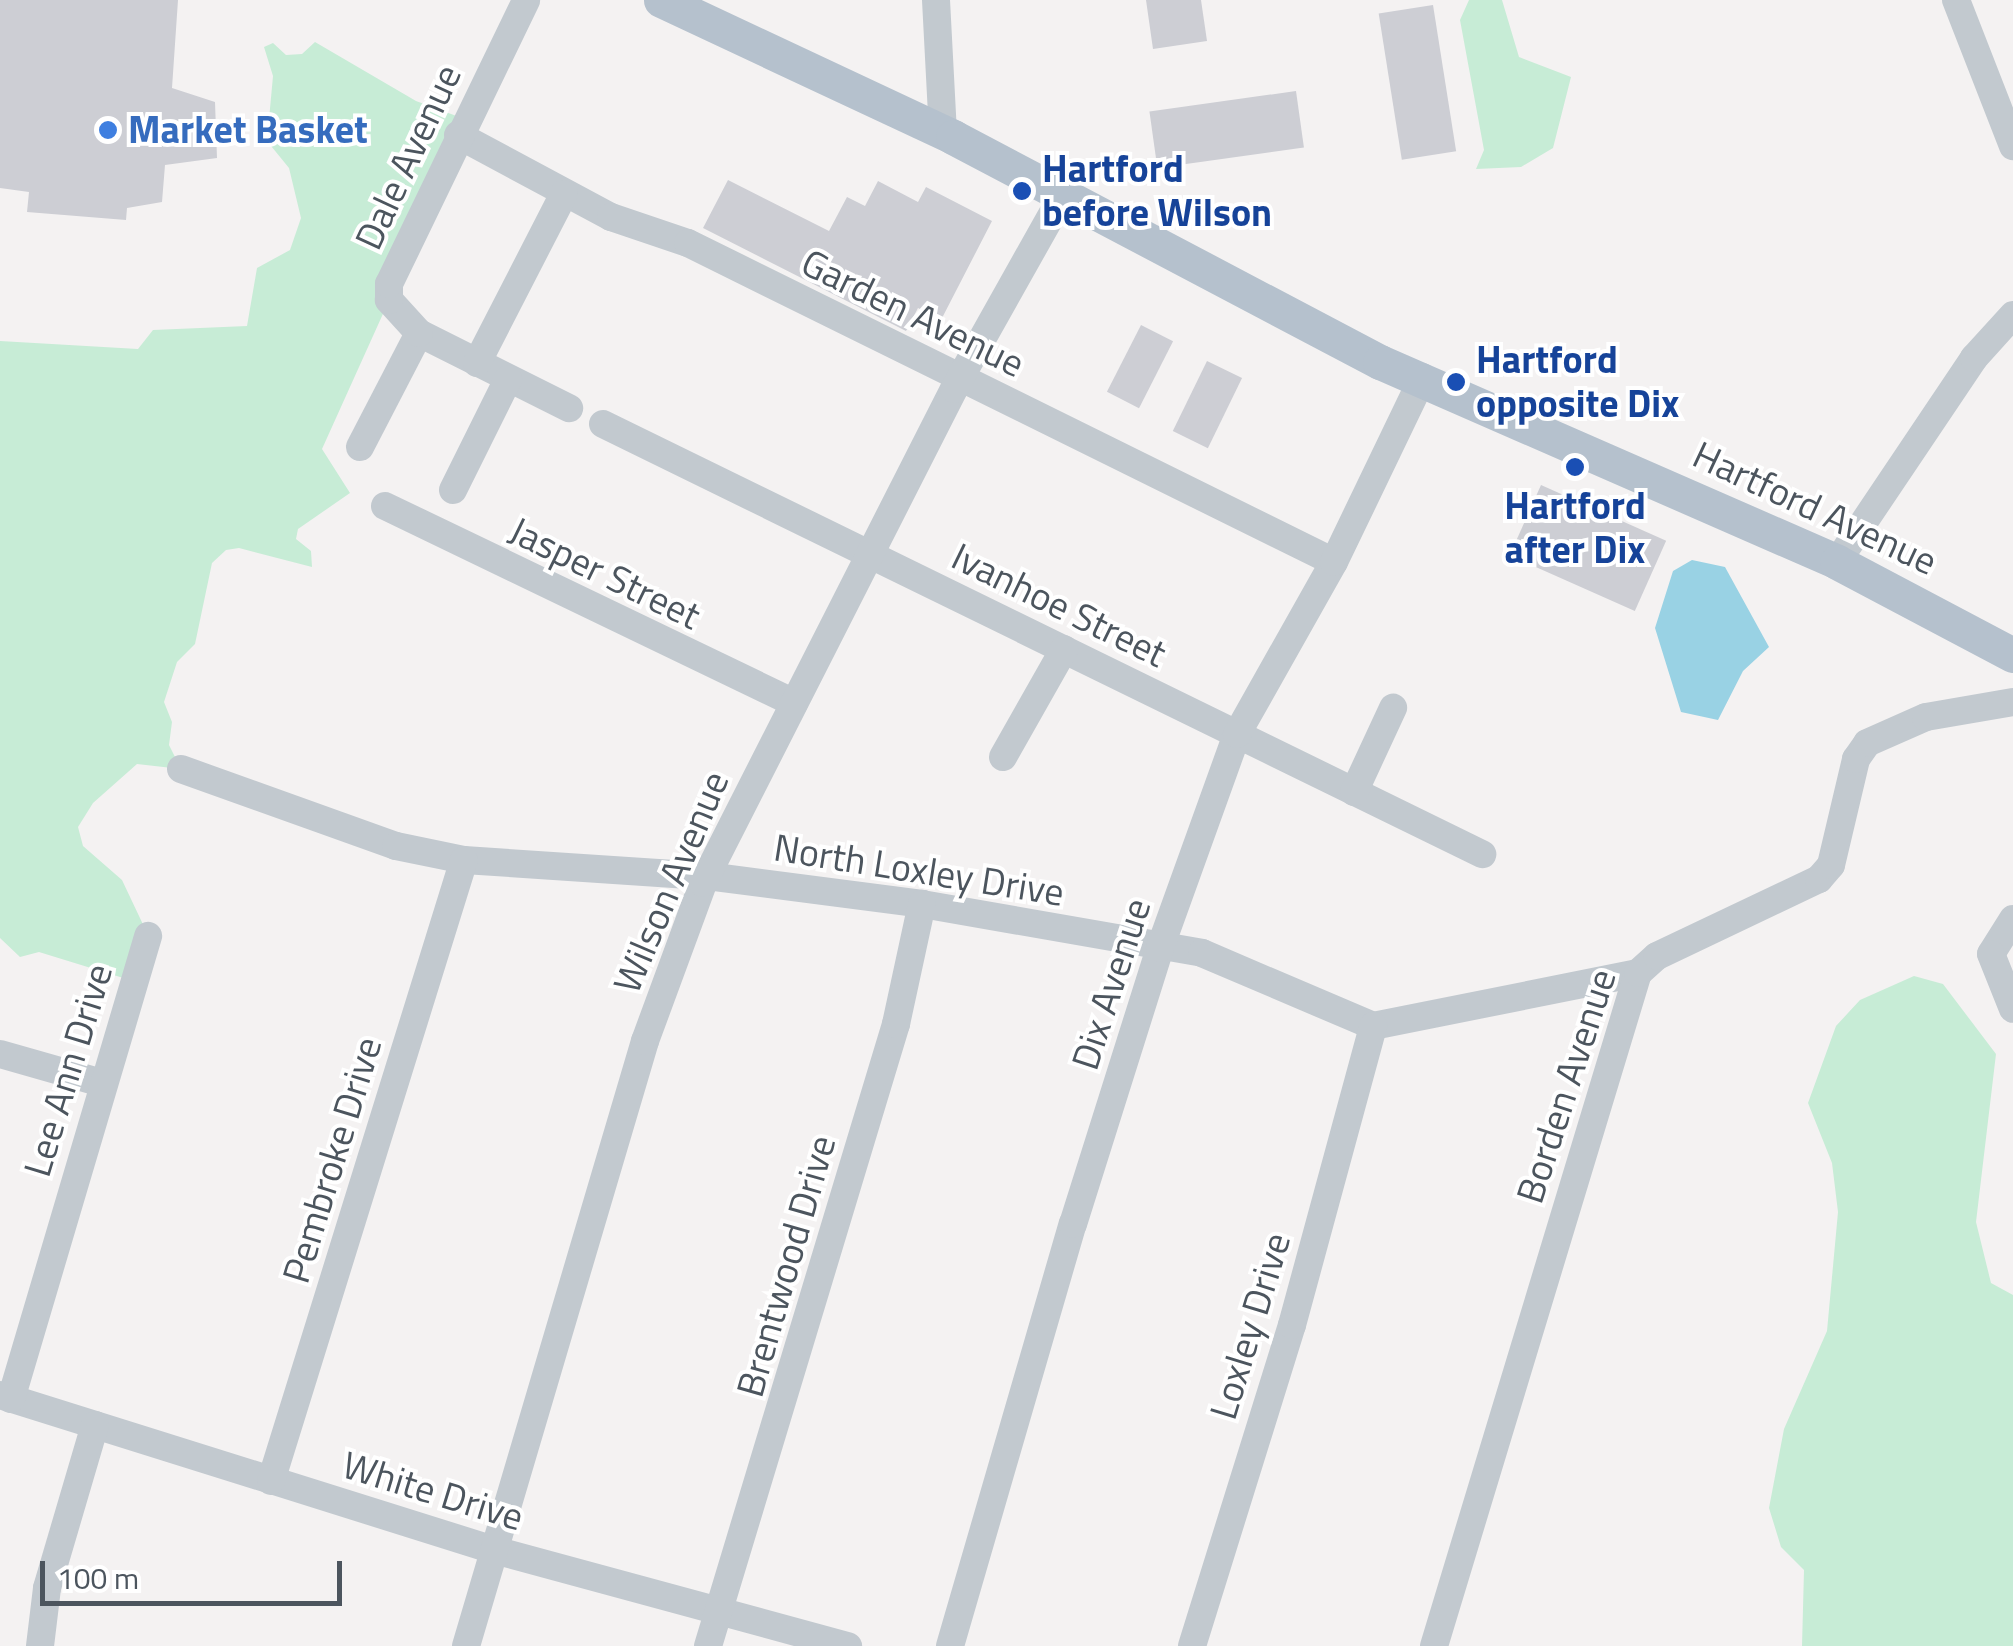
<!DOCTYPE html>
<style>
body{margin:0}
#map{position:relative;width:2013px;height:1646px;overflow:hidden;background:#f4f2f2;font-family:"Titillium Web",sans-serif}
div>[style]{position:absolute}
.green>*{inset:0;background:#c7ecd6}
.water>*{inset:0;background:#99d2e4}
.building>*{inset:0;background:#cdced4;transform-origin:0 0}
.minor>*{height:28px;margin:-14px;padding:0 14px;transform-origin:14px;border-radius:14px;background:#c2c9cf}
.major>*{height:35px;margin:-17.5px;padding:0 17.5px;transform-origin:17.5px;border-radius:17.5px;background:#b5c1cd}
.dots>*{width:28px;height:28px;translate:-50% -50%;box-sizing:border-box;border:5px solid #fff;border-radius:50%}
span{translate:-50% -50%;white-space:nowrap;text-align:center;line-height:1.15;-webkit-text-stroke:8px #fff;paint-order:stroke}
.shop-label{font-size:38px;color:#366cbe;font-weight:700}
.left{translate:0 -50%;text-align:left}
.street-label{font-size:38px;color:#4c555e}
.transit-label{font-size:38px;color:#164399;font-weight:700}
.scale{position:absolute;left:40px;top:1561px;width:302px;height:45px;box-sizing:border-box;border:5px solid #4c555e;border-top:0;padding-left:12px;font-size:30px;line-height:35px;white-space:nowrap;color:#4c555e;-webkit-text-stroke:8px #fff;paint-order:stroke}
</style>
<div id="map">
<div class="green">
<div style="clip-path:polygon(1469px 0,1502px 0,1519px 57px,1571px 77px,1553px 148px,1521px 167px,1476px 169px,1484px 150px,1460px 20px)"></div>
<div style="clip-path:polygon(315px 42px,416px 101px,470px 121px,322px 449px,350px 493px,298px 529px,296px 539px,311px 551px,312px 567px,239px 548px,226px 550px,212px 563px,195px 644px,177px 662px,164px 702px,172px 722px,169px 745px,181px 769px,137px 764px,93px 803px,78px 827px,83px 846px,122px 880px,148px 935px,133px 981px,39px 952px,20px 957px,0 938px,0 341px,138px 349px,153px 330px,247px 326px,257px 268px,290px 250px,301px 218px,289px 168px,267px 141px,273px 76px,264px 47px,273px 43px,286px 55px,302px 54px)"></div>
<div style="clip-path:polygon(1914px 976px,1943px 984px,1996px 1054px,1976px 1222px,1991px 1283px,2013px 1295px,2013px 1646px,1802px 1646px,1804px 1570px,1781px 1547px,1769px 1508px,1784px 1429px,1827px 1331px,1838px 1212px,1832px 1163px,1808px 1103px,1836px 1026px,1860px 1000px)"></div>
</div>
<div class="water">
<div style="clip-path:polygon(1692px 560px,1725px 567px,1769px 647px,1743px 671px,1718px 720px,1681px 712px,1655px 628px,1673px 571px)"></div>
</div>
<div class="building">
<div style="clip-path:polygon(0 0,178px 0,172px 88px,215px 102px,217px 158px,165px 165px,162px 202px,127px 208px,126px 220px,27px 212px,29px 192px,0 188px)"></div>
<div style="clip-path:polygon(1146px 0,1201px 0,1207px 41px,1153px 49px)"></div>
<div style="left:1433px;top:5px;width:148px;height:55px;rotate:81deg"></div>
<div style="left:1296px;top:91px;width:57px;height:148px;rotate:82deg"></div>
<div style="clip-path:polygon(728px 180px,829px 231px,847px 197px,865px 206px,878px 181px,918px 202px,926px 187px,992px 221px,941px 320px,918px 308px,906px 331px,703px 228px)"></div>
<div style="left:1141px;top:325px;width:36px;height:75px;rotate:27deg"></div>
<div style="left:1207px;top:361px;width:39px;height:78px;rotate:26deg"></div>
<div style="left:1541px;top:485px;width:137px;height:77px;rotate:24deg"></div>
</div>
<div class="minor">
<div style="left:936px;top:0;width:133px;rotate:87deg"></div>
<div style="left:1956px;top:0;width:157px;rotate:68.7deg"></div>
<div style="left:458px;top:135px;width:174px;rotate:28.2deg"></div>
<div style="left:611px;top:217px;width:81px;rotate:18.7deg"></div>
<div style="left:688px;top:243px;width:720px;rotate:26.28deg"></div>
<div style="left:419px;top:333px;width:168px;rotate:26.6deg"></div>
<div style="left:477px;top:363px;width:190px;rotate:-62.8deg"></div>
<div style="left:603px;top:424px;width:979px;rotate:26.07deg"></div>
<div style="left:360px;top:447px;width:128px;rotate:-62.6deg"></div>
<div style="left:419px;top:333px;width:45px;rotate:-132.3deg"></div>
<div style="left:389px;top:300px;width:16px;rotate:-90deg"></div>
<div style="left:389px;top:284px;width:315px;rotate:-64.2deg"></div>
<div style="left:453px;top:490px;width:124px;rotate:-63.6deg"></div>
<div style="left:385px;top:506px;width:454px;rotate:25.7deg"></div>
<div style="left:1837px;top:562px;width:246px;rotate:-56.1deg"></div>
<div style="left:1974px;top:358px;width:58px;rotate:-47.8deg"></div>
<div style="left:1003px;top:757px;width:124px;rotate:-60.5deg"></div>
<div style="left:181px;top:769px;width:228px;rotate:19.7deg"></div>
<div style="left:396px;top:846px;width:69px;rotate:11.6deg"></div>
<div style="left:464px;top:860px;width:244px;rotate:3.8deg"></div>
<div style="left:707px;top:876px;width:217px;rotate:7.4deg"></div>
<div style="left:922px;top:904px;width:284px;rotate:9.9deg"></div>
<div style="left:1202px;top:953px;width:186px;rotate:23.1deg"></div>
<div style="left:1373px;top:1026px;width:270px;rotate:-11.3deg"></div>
<div style="left:1354px;top:792px;width:93px;rotate:-65.1deg"></div>
<div style="left:2013px;top:919px;width:41px;rotate:122.2deg"></div>
<div style="left:1991px;top:954px;width:59px;rotate:68.2deg"></div>
<div style="left:0;top:1054px;width:106px;rotate:15.9deg"></div>
<div style="left:0;top:1395px;width:518px;rotate:17.42deg"></div>
<div style="left:494px;top:1550px;width:367px;rotate:15.2deg"></div>
<div style="left:11px;top:1399px;width:483px;rotate:-73.5deg"></div>
<div style="left:271px;top:1481px;width:650px;rotate:-72.74deg"></div>
<div style="left:40px;top:1646px;width:58px;rotate:-83.1deg"></div>
<div style="left:47px;top:1588px;width:170px;rotate:-73.6deg"></div>
<div style="left:466px;top:1646px;width:631px;rotate:-73.52deg"></div>
<div style="left:645px;top:1041px;width:168px;rotate:-69.8deg"></div>
<div style="left:703px;top:883px;width:554px;rotate:-63.07deg"></div>
<div style="left:954px;top:389px;width:223px;rotate:-60.7deg"></div>
<div style="left:708px;top:1646px;width:650px;rotate:-73.18deg"></div>
<div style="left:896px;top:1024px;width:123px;rotate:-77.8deg"></div>
<div style="left:950px;top:1646px;width:440px;rotate:-73.8deg"></div>
<div style="left:1073px;top:1224px;width:289px;rotate:-72.5deg"></div>
<div style="left:1160px;top:948px;width:227px;rotate:-70.2deg"></div>
<div style="left:1237px;top:734px;width:197px;rotate:-60.6deg"></div>
<div style="left:1334px;top:562px;width:205px;rotate:-64.3deg"></div>
<div style="left:1192px;top:1646px;width:336px;rotate:-72.7deg"></div>
<div style="left:1292px;top:1325px;width:310px;rotate:-74.8deg"></div>
<div style="left:1434px;top:1646px;width:703px;rotate:-73.14deg"></div>
<div style="left:1638px;top:973px;width:25px;rotate:-42deg"></div>
<div style="left:1657px;top:956px;width:179px;rotate:-25.4deg"></div>
<div style="left:1819px;top:879px;width:18px;rotate:-49deg"></div>
<div style="left:1831px;top:865px;width:109px;rotate:-76.7deg"></div>
<div style="left:1856px;top:759px;width:19px;rotate:-55deg"></div>
<div style="left:1867px;top:743px;width:64px;rotate:-23.8deg"></div>
<div style="left:1926px;top:717px;width:88px;rotate:-9.8deg"></div>
</div>
<div class="major">
<div style="left:661px;top:0;width:323px;rotate:25.1deg"></div>
<div style="left:953px;top:137px;width:483px;rotate:27.8deg"></div>
<div style="left:1380px;top:362px;width:499px;rotate:23.6deg"></div>
<div style="left:1837px;top:562px;width:199px;rotate:27.9deg"></div>
</div>
<div class="dots">
<div style="left:108px;top:130px;background:#3f7fe0"></div>
<div style="left:1022px;top:191px;background:#1a4fb4"></div>
<div style="left:1456px;top:382px;background:#1a4fb4"></div>
<div style="left:1575px;top:467px;background:#1a4fb4"></div>
</div>
<div class="shop-label">
<span class="left" style="left:128px;top:130px">Market Basket</span>
</div>
<div class="street-label">
<span style="left:408px;top:157px;rotate:-65deg">Dale Avenue</span>
<span style="left:913px;top:313px;rotate:26deg">Garden Avenue</span>
<span style="left:1815px;top:508px;rotate:25deg">Hartford Avenue</span>
<span style="left:605px;top:573px;rotate:26deg">Jasper Street</span>
<span style="left:1059px;top:605px;rotate:26deg">Ivanhoe Street</span>
<span style="left:919px;top:870px;rotate:9deg">North Loxley Drive</span>
<span style="left:671px;top:882px;rotate:-67deg">Wilson Avenue</span>
<span style="left:1111px;top:984px;rotate:-72deg">Dix Avenue</span>
<span style="left:68px;top:1070px;rotate:-73deg">Lee Ann Drive</span>
<span style="left:1566px;top:1086px;rotate:-72deg">Borden Avenue</span>
<span style="left:332px;top:1160px;rotate:-73deg">Pembroke Drive</span>
<span style="left:786px;top:1266px;rotate:-74deg">Brentwood Drive</span>
<span style="left:1250px;top:1326px;rotate:-73deg">Loxley Drive</span>
<span style="left:433px;top:1491px;rotate:17deg">White Drive</span>
</div>
<div class="transit-label">
<span class="left" style="left:1042px;top:191px">Hartford<br>before Wilson</span>
<span class="left" style="left:1476px;top:382px">Hartford<br>opposite Dix</span>
<span style="left:1575px;top:528px">Hartford<br>after Dix</span>
</div>
<div class="scale">100 m</div>
</div>
